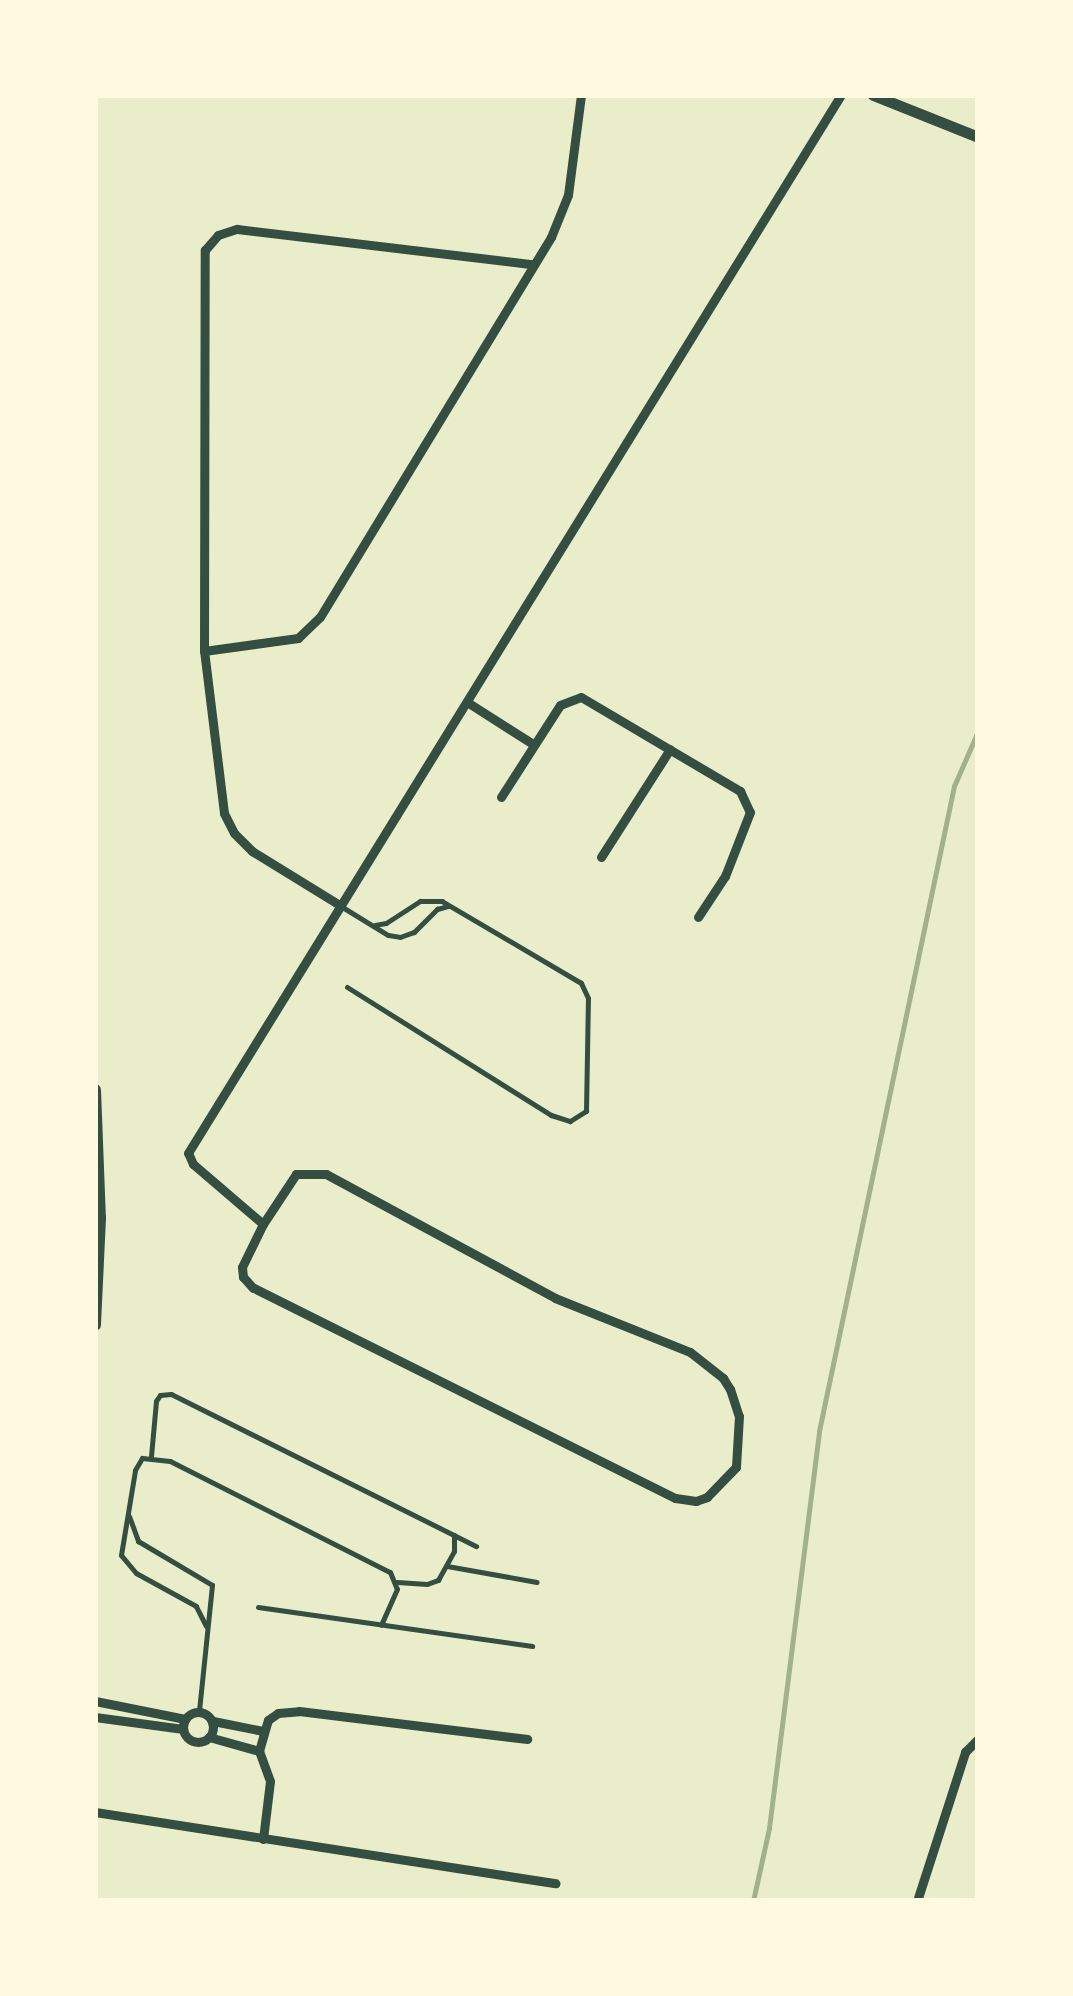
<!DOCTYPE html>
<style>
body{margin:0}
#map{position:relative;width:1073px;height:1996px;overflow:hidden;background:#e9edc9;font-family:Karla,sans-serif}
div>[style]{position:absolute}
.stream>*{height:5px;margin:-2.5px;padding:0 2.5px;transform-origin:2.5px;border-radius:2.5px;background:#a3b18a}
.service>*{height:5px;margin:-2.5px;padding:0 2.5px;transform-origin:2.5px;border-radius:2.5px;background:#344e41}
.minor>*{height:9px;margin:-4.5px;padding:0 4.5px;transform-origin:4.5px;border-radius:4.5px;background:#344e41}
.minor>.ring{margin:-4.5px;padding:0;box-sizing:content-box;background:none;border:9px solid #344e41;border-radius:50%}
.tertiary>*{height:11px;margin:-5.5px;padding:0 5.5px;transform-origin:5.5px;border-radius:5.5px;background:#344e41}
.secondary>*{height:12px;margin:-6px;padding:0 6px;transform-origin:6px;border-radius:6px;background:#344e41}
span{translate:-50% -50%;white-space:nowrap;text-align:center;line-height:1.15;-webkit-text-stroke:8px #fefae0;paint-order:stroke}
.frame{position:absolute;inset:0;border:98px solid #fefae0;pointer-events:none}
</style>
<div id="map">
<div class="stream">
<div style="left:753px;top:1901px;width:75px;rotate:-77.6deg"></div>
<div style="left:769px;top:1828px;width:400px;rotate:-82.8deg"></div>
<div style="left:819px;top:1431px;width:659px;rotate:-78.18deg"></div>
<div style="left:954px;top:786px;width:60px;rotate:-66.4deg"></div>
</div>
<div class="service">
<div style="left:339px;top:905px;width:57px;rotate:31.5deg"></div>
<div style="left:388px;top:935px;width:12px;rotate:9deg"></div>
<div style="left:400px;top:937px;width:15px;rotate:-20deg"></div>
<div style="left:414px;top:932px;width:33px;rotate:-45deg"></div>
<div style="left:437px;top:909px;width:11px;rotate:-15deg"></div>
<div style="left:347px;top:987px;width:241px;rotate:32.1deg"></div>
<div style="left:551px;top:1115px;width:20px;rotate:18deg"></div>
<div style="left:570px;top:1121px;width:19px;rotate:-32deg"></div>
<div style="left:586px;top:1111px;width:113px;rotate:-89deg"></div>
<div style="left:588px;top:998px;width:17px;rotate:-115deg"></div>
<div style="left:581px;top:983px;width:161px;rotate:-149.5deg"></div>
<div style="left:442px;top:901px;width:22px;rotate:180deg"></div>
<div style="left:420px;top:901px;width:40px;rotate:147.1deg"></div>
<div style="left:386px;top:923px;width:11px;rotate:170deg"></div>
<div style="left:151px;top:1456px;width:55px;rotate:-84.8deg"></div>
<div style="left:156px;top:1401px;width:7px;rotate:-56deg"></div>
<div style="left:160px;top:1395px;width:11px;rotate:-5deg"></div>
<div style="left:171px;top:1394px;width:341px;rotate:26.5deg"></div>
<div style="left:129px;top:1516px;width:27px;rotate:70deg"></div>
<div style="left:138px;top:1541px;width:86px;rotate:30.7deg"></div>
<div style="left:212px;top:1585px;width:127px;rotate:95.9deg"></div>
<div style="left:447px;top:1566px;width:91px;rotate:10.1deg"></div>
<div style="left:397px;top:1582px;width:30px;rotate:4deg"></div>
<div style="left:427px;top:1584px;width:12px;rotate:-20deg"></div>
<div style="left:438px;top:1580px;width:33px;rotate:-61deg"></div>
<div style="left:454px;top:1551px;width:16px;rotate:-90deg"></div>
<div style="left:258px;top:1607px;width:277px;rotate:8.1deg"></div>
<div style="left:206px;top:1626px;width:22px;rotate:-117deg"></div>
<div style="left:196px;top:1606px;width:68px;rotate:-151.2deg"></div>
<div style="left:136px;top:1573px;width:23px;rotate:-130deg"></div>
<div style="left:121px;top:1555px;width:86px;rotate:-80.6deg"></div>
<div style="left:135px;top:1470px;width:14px;rotate:-60deg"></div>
<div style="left:142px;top:1458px;width:28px;rotate:6deg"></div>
<div style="left:170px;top:1461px;width:246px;rotate:26.8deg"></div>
<div style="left:390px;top:1572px;width:18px;rotate:68deg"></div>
<div style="left:397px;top:1589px;width:39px;rotate:114deg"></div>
</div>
<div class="minor">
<div style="left:204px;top:651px;width:95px;rotate:-7.9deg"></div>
<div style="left:298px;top:638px;width:30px;rotate:-44deg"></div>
<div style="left:320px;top:617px;width:445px;rotate:-58.7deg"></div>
<div style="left:551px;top:237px;width:45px;rotate:-68deg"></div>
<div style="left:568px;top:195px;width:101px;rotate:-82.6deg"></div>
<div style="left:467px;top:702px;width:78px;rotate:32.5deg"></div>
<div style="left:501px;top:797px;width:109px;rotate:-57.3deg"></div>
<div style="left:560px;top:705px;width:22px;rotate:-21deg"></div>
<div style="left:581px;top:697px;width:185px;rotate:30.6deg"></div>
<div style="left:740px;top:791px;width:23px;rotate:65deg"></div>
<div style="left:750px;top:812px;width:69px;rotate:111.3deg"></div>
<div style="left:725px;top:876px;width:49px;rotate:123.4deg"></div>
<div style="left:601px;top:857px;width:128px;rotate:-57.4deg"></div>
<div style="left:338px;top:904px;width:101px;rotate:-148.4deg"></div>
<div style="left:252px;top:851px;width:25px;rotate:-135deg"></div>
<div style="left:234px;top:833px;width:22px;rotate:-117deg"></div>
<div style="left:224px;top:813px;width:163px;rotate:-97deg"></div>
<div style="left:204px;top:651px;width:401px;rotate:-89.9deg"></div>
<div style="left:205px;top:250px;width:20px;rotate:-49deg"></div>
<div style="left:218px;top:235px;width:20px;rotate:-18deg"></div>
<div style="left:237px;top:229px;width:297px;rotate:6.8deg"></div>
<div style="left:263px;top:1224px;width:60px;rotate:-56.6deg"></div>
<div style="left:296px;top:1174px;width:30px"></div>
<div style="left:326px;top:1174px;width:260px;rotate:28.4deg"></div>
<div style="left:555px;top:1298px;width:145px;rotate:21.8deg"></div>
<div style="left:690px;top:1352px;width:42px;rotate:38.2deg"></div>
<div style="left:723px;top:1378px;width:13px;rotate:58deg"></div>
<div style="left:730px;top:1389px;width:28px;rotate:72deg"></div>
<div style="left:739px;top:1416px;width:51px;rotate:93.4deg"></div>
<div style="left:736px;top:1467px;width:42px;rotate:134deg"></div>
<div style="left:707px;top:1497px;width:12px;rotate:160deg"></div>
<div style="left:696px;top:1501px;width:21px;rotate:-172deg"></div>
<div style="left:675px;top:1498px;width:471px;rotate:-153.5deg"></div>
<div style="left:253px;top:1288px;width:15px;rotate:-132deg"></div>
<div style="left:243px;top:1277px;width:10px;rotate:-96deg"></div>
<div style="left:242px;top:1267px;width:48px;rotate:-64deg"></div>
<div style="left:263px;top:1224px;width:92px;rotate:-139.4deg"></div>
<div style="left:193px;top:1164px;width:12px;rotate:-114deg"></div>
<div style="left:188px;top:1153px;width:1243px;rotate:-58.32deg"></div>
<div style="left:95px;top:1701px;width:92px;rotate:11.3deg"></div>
<div class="ring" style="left:183px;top:1712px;width:21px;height:21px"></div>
<div style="left:95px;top:1717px;width:89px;rotate:7.8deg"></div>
<div style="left:213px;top:1721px;width:51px;rotate:11.3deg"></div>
<div style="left:209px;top:1737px;width:52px;rotate:15.6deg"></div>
<div style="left:95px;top:1812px;width:466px;rotate:8.8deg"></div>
<div style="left:263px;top:1839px;width:58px;rotate:-83.1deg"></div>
<div style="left:270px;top:1781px;width:32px;rotate:-110deg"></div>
<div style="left:259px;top:1751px;width:32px;rotate:-74deg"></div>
<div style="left:268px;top:1720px;width:12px;rotate:-35deg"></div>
<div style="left:278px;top:1713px;width:21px;rotate:-5deg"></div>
<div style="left:299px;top:1711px;width:230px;rotate:7deg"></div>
<div style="left:917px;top:1901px;width:157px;rotate:-72.1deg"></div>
<div style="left:965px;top:1752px;width:18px;rotate:-45deg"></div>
</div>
<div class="tertiary">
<div style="left:873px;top:95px;width:113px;rotate:21.8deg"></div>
</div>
<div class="secondary">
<div style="left:95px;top:1090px;width:128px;rotate:87.8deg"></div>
<div style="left:100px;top:1218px;width:107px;rotate:92.7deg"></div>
</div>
<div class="frame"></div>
</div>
